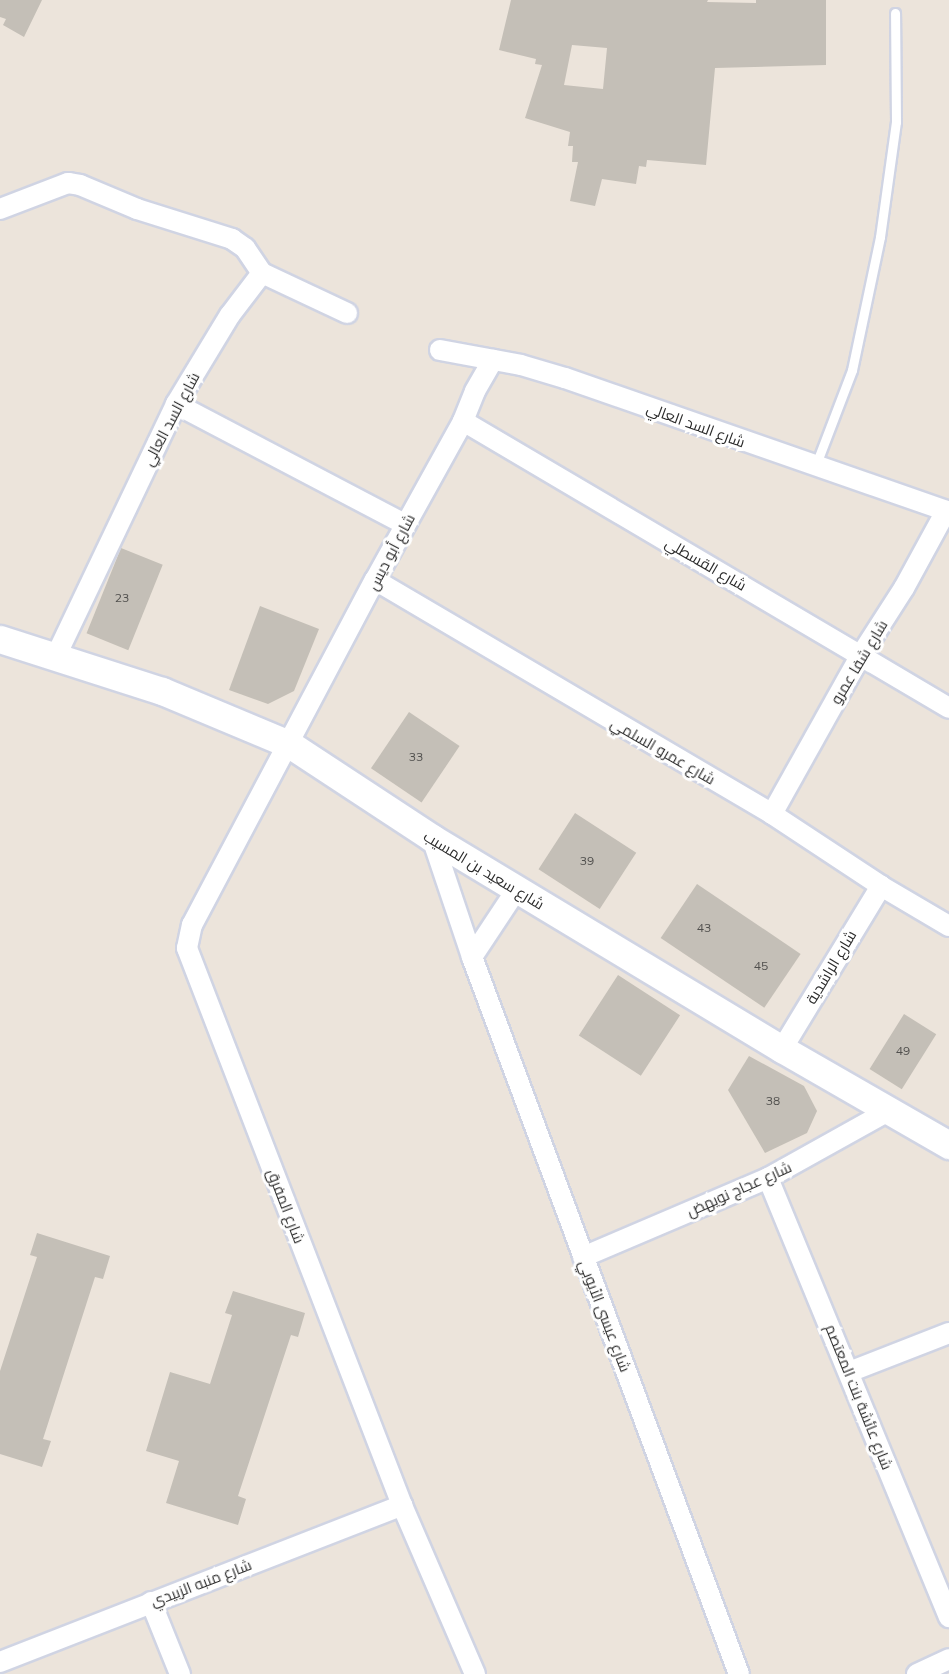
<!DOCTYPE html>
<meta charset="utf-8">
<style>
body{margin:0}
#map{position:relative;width:949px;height:1674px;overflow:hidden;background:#ece4db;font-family:Mulish,Cairo,sans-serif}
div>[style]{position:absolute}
.building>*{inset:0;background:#c4bfb7;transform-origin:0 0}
.roads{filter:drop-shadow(2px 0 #d0d4e3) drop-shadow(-2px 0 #d0d4e3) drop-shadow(0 2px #d0d4e3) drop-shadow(0 -2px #d0d4e3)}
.lane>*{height:9px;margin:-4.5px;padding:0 4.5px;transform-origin:4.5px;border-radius:4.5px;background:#fff}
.street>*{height:20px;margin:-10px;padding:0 10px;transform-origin:10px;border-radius:10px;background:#fff}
.secondary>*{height:27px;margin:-13.5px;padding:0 13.5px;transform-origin:13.5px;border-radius:13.5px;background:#fff}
span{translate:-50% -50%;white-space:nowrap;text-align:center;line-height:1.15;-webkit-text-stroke:6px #fff;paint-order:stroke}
.number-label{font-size:12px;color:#504f4d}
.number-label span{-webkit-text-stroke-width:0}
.street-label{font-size:15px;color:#2a2a2a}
</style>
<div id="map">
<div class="building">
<div style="clip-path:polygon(0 0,42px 0,24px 37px,3px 25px,6px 19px,0 17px)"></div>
<div style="clip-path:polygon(evenodd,511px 0,708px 0,707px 2px,756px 3px,756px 0,826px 0,826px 65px,715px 68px,706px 165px,647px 160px,646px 167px,639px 166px,636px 184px,602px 179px,595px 206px,570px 201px,578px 162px,572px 162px,573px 146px,568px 146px,570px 132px,525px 118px,542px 65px,535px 64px,536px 59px,499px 50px,511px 0,572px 45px,607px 48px,603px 89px,564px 85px,572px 45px)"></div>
<div style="left:121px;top:548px;width:45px;height:92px;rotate:22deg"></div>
<div style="clip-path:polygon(260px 606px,319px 629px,294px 691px,268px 704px,229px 690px)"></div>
<div style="left:409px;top:712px;width:61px;height:68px;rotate:34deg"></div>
<div style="left:575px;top:813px;width:73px;height:67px;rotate:33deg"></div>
<div style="left:697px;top:884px;width:125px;height:65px;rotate:34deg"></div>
<div style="left:618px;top:975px;width:74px;height:72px;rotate:33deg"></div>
<div style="left:904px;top:1014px;width:38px;height:65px;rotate:32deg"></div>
<div style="clip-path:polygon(749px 1056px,804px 1086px,817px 1111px,807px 1133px,765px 1153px,728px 1090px)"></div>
<div style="clip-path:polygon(37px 1233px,110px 1256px,103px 1279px,95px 1277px,43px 1439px,51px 1441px,42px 1467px,0 1454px,0 1371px,37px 1257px,30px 1255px)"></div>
<div style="clip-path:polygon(233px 1291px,305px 1313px,298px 1337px,291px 1335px,238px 1496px,246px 1499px,238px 1525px,166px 1503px,179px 1461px,146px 1451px,170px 1372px,210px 1384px,232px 1315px,225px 1313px)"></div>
</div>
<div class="roads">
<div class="lane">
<div style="left:815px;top:467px;width:104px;rotate:-69.1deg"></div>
<div style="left:852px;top:370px;width:136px;rotate:-78.1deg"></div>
<div style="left:880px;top:237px;width:116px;rotate:-82.1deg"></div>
<div style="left:896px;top:122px;width:109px;rotate:-90.5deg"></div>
</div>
<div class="street">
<div style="left:0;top:209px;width:73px;rotate:-20.9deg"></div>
<div style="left:68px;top:183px;width:12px;rotate:9deg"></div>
<div style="left:80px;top:185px;width:62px;rotate:22.8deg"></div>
<div style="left:137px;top:209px;width:100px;rotate:17.5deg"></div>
<div style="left:232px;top:239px;width:16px;rotate:35deg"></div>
<div style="left:245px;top:248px;width:30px;rotate:56deg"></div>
<div style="left:262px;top:273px;width:94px;rotate:25.2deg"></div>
<div style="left:440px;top:350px;width:82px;rotate:10.5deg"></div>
<div style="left:521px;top:365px;width:46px;rotate:16.5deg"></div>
<div style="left:565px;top:378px;width:407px;rotate:19.2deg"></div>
<div style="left:176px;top:404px;width:259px;rotate:27.7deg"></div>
<div style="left:463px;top:421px;width:564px;rotate:30.56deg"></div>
<div style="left:375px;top:580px;width:461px;rotate:30.5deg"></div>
<div style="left:772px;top:814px;width:131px;rotate:33.4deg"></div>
<div style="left:881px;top:886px;width:79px;rotate:30.5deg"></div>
<div style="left:55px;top:658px;width:281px;rotate:-64.5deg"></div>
<div style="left:176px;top:404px;width:104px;rotate:-58.8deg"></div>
<div style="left:230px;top:315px;width:53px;rotate:-52.7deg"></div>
<div style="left:772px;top:814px;width:182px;rotate:-60.8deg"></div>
<div style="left:861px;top:655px;width:80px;rotate:-57.3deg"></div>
<div style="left:904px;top:588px;width:88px;rotate:-61.4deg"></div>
<div style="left:432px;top:838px;width:126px;rotate:71.4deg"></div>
<div style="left:472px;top:957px;width:765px;rotate:69.58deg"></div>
<div style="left:472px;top:957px;width:82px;rotate:-56.5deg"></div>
<div style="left:782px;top:1049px;width:191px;rotate:-58.7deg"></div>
<div style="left:768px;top:1178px;width:475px;rotate:67.6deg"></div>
<div style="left:583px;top:1257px;width:201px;rotate:-23.1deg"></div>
<div style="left:768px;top:1178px;width:140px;rotate:-29.1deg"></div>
<div style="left:849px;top:1372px;width:107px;rotate:-21.3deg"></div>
<div style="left:151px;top:1602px;width:78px;rotate:68.1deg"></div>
<div style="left:0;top:1662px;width:432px;rotate:-21.3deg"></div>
<div style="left:475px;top:1674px;width:184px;rotate:-113.4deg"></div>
<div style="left:402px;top:1505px;width:597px;rotate:-111.11deg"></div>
<div style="left:187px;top:948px;width:24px;rotate:-78deg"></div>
<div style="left:192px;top:925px;width:391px;rotate:-62.1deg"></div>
<div style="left:375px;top:580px;width:182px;rotate:-61deg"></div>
<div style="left:463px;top:421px;width:32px;rotate:-68deg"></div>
<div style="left:475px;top:391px;width:36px;rotate:-60deg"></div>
<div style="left:917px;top:1674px;width:35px;rotate:-25deg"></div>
</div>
<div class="secondary">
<div style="left:0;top:639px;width:170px;rotate:17.8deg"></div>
<div style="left:162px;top:691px;width:138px;rotate:22.7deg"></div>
<div style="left:289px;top:744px;width:171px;rotate:33.3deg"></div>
<div style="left:432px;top:838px;width:409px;rotate:31.1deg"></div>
<div style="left:782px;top:1049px;width:193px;rotate:29.9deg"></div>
</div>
</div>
<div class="number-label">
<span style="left:122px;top:598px">23</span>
<span style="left:416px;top:757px">33</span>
<span style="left:587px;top:861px">39</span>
<span style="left:704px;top:928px">43</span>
<span style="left:761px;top:966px">45</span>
<span style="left:903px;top:1051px">49</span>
<span style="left:773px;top:1101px">38</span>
</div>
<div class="street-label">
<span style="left:171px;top:419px;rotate:-62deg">شارع السد العالي</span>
<span style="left:696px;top:425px;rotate:20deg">شارع السد العالي</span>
<span style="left:391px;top:552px;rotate:-62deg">شارع أبو ديس</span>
<span style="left:706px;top:564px;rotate:30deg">شارع القسطلي</span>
<span style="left:859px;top:662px;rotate:-59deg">شارع شفا عمرو</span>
<span style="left:663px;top:751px;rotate:30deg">شارع عمرو السلمي</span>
<span style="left:484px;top:870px;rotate:31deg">شارع سعيد بن المسيب</span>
<span style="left:831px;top:967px;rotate:-59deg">شارع الراشدية</span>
<span style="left:739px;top:1189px;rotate:-24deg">شارع عجاج نويهض</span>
<span style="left:286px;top:1206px;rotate:69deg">شارع المفرق</span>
<span style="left:605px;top:1316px;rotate:69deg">شارع عيسى الأيوبي</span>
<span style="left:859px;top:1397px;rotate:68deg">شارع عائشة بنت المعتصم</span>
<span style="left:201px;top:1583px;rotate:-21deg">شارع منبه الزبيدي</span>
</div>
</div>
